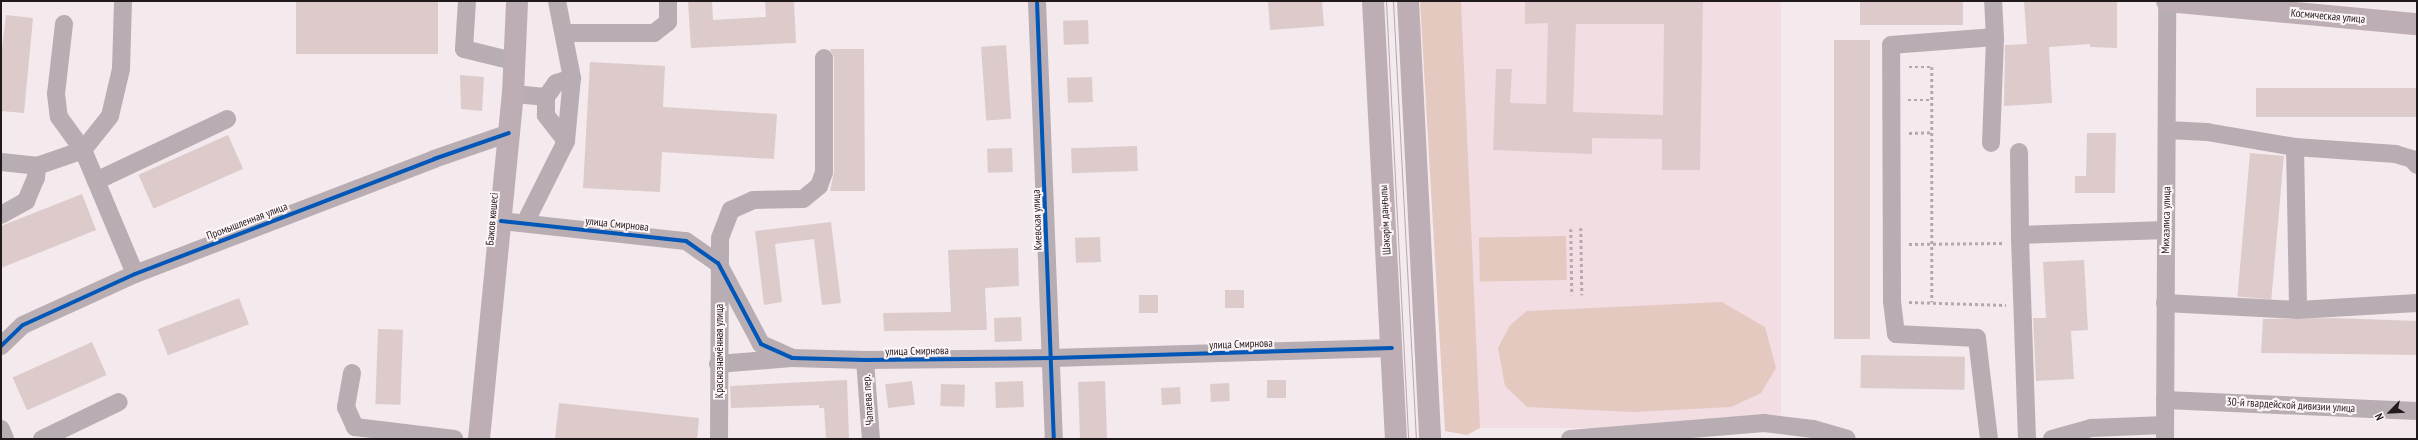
<!DOCTYPE html>
<meta charset="utf-8">
<style>
body{margin:0}
#map{position:relative;width:2418px;height:440px;overflow:hidden;background:#f4e9ec;font-family:"PT Sans Narrow",sans-serif}
div>[style]{position:absolute}
.built>*{inset:0;background:#f2dde2;transform-origin:0 0}
.green>*{inset:0;background:#e4c9c1;transform-origin:0 0}
.building>*{inset:0;background:#ddcbcc;transform-origin:0 0}
.path>*{height:2.5px;margin-top:-1.25px;transform-origin:0;background:repeating-linear-gradient(90deg,#b3a8ad 0 3px,transparent 0 6px)}
.minor>*{height:18px;margin:-9px;padding:0 9px;transform-origin:9px;border-radius:9px;background:#b9adb4}
.major>*{height:22px;margin:-11px;padding:0 11px;transform-origin:11px;border-radius:11px;background:#bdaeb6}
.tram>*{height:1px;margin:-0.5px;padding:0 0.5px;transform-origin:0.5px;border-radius:0.5px;background:#b3a9ae}
.cycleway>*{height:4px;margin:-2px;padding:0 2px;transform-origin:2px;border-radius:2px;background:#0057b8}
span{translate:-50% -50%;white-space:nowrap;text-align:center;line-height:1.15;-webkit-text-stroke:4px #fef5f7;paint-order:stroke}
.street-label{font-size:11px;color:#211a1c}
.frame{position:absolute;inset:0;border:2px solid #211a1c;pointer-events:none}
.north{position:absolute;left:2370px;top:392px;width:40px;height:40px;-webkit-text-stroke:3px #fef5f7;paint-order:stroke;rotate:246deg;font-size:11px;font-weight:700;line-height:16px;text-align:center;color:#211a1c}
.north::after{content:'';display:block;margin:auto;width:14px;height:18px;background:#211a1c;clip-path:polygon(50% 0,100% 100%,50% 72%,0 100%)}
</style>
<div id="map">
<div class="built">
<div style="left:1461px;top:1px;width:320px;height:427px"></div>
</div>
<div class="green">
<div style="clip-path:polygon(1420px 1px,1461px 1px,1480px 428px,1467px 435px,1445px 431px)"></div>
<div style="left:1566px;top:236px;width:44px;height:87px;rotate:89deg"></div>
<div style="clip-path:polygon(1722px 302px,1765px 327px,1776px 368px,1761px 393px,1731px 407px,1633px 412px,1527px 407px,1505px 386px,1498px 348px,1510px 325px,1527px 311px)"></div>
</div>
<div class="building">
<div style="left:296px;top:1px;width:142px;height:53px"></div>
<div style="clip-path:polygon(688px 1px,712px 1px,713px 20px,766px 17px,765px 1px,794px 1px,796px 43px,691px 48px)"></div>
<div style="clip-path:polygon(1268px 1px,1322px 1px,1324px 26px,1270px 30px)"></div>
<div style="clip-path:polygon(evenodd,1525px 1px,1703px 1px,1700px 170px,1662px 170px,1662px 139px,1592px 138px,1592px 154px,1493px 150px,1496px 69px,1512px 69px,1510px 103px,1546px 104px,1548px 23px,1525px 24px,1525px 1px,1576px 24px,1664px 24px,1663px 115px,1573px 112px,1576px 24px)"></div>
<div style="left:1860px;top:1px;width:103px;height:24px"></div>
<div style="clip-path:polygon(2024px 1px,2117px 1px,2117px 48px,2090px 47px,2090px 44px,2049px 47px,2052px 103px,2004px 106px,2005px 45px,2027px 44px)"></div>
<div style="clip-path:polygon(6px 15px,33px 18px,24px 113px,1px 111px,1px 57px)"></div>
<div style="left:1088px;top:20px;width:24px;height:25px;rotate:88deg"></div>
<div style="left:1834px;top:40px;width:36px;height:299px"></div>
<div style="left:1006px;top:45px;width:74px;height:25px;rotate:86deg"></div>
<div style="clip-path:polygon(830px 49px,864px 49px,865px 191px,830px 191px,834px 172px,834px 58px)"></div>
<div style="clip-path:polygon(590px 62px,665px 66px,663px 107px,777px 114px,774px 159px,662px 152px,660px 192px,583px 188px)"></div>
<div style="clip-path:polygon(460px 75px,484px 77px,482px 111px,461px 109px)"></div>
<div style="left:1092px;top:77px;width:25px;height:25px;rotate:88deg"></div>
<div style="left:2417px;top:88px;width:29px;height:161px;rotate:90deg"></div>
<div style="clip-path:polygon(2087px 133px,2116px 133px,2115px 193px,2075px 193px,2075px 176px,2086px 176px)"></div>
<div style="left:228px;top:135px;width:37px;height:98px;rotate:66deg"></div>
<div style="left:1137px;top:146px;width:25px;height:66px;rotate:88deg"></div>
<div style="left:1012px;top:148px;width:24px;height:25px;rotate:88deg"></div>
<div style="left:2250px;top:153px;width:34px;height:144px;rotate:5deg"></div>
<div style="clip-path:polygon(82px 194px,96px 230px,1px 268px,1px 226px)"></div>
<div style="clip-path:polygon(831px 222px,841px 303px,822px 305px,814px 239px,775px 244px,782px 302px,764px 305px,755px 231px)"></div>
<div style="left:1100px;top:237px;width:25px;height:25px;rotate:88deg"></div>
<div style="clip-path:polygon(1018px 248px,1019px 286px,985px 288px,987px 330px,884px 331px,883px 313px,951px 312px,948px 250px)"></div>
<div style="clip-path:polygon(2084px 260px,2088px 330px,2071px 331px,2074px 379px,2036px 381px,2033px 318px,2046px 318px,2043px 262px)"></div>
<div style="left:1244px;top:290px;width:18px;height:19px;rotate:90deg"></div>
<div style="left:1139px;top:295px;width:19px;height:18px"></div>
<div style="left:239px;top:298px;width:28px;height:87px;rotate:69deg"></div>
<div style="left:1021px;top:317px;width:24px;height:27px;rotate:88deg"></div>
<div style="clip-path:polygon(2334px 318px,2417px 321px,2417px 355px,2261px 353px,2263px 319px)"></div>
<div style="left:378px;top:329px;width:25px;height:75px;rotate:2deg"></div>
<div style="left:92px;top:342px;width:36px;height:87px;rotate:66deg"></div>
<div style="left:1861px;top:355px;width:104px;height:33px;rotate:1deg"></div>
<div style="clip-path:polygon(847px 380px,849px 439px,826px 439px,824px 408px,819px 408px,819px 405px,731px 408px,730px 386px)"></div>
<div style="left:1267px;top:380px;width:19px;height:18px"></div>
<div style="left:912px;top:381px;width:24px;height:27px;rotate:83deg"></div>
<div style="left:1023px;top:381px;width:26px;height:28px;rotate:88deg"></div>
<div style="left:1105px;top:381px;width:58px;height:27px;rotate:88deg"></div>
<div style="left:1229px;top:383px;width:18px;height:19px;rotate:87deg"></div>
<div style="left:941px;top:384px;width:24px;height:22px;rotate:2deg"></div>
<div style="left:1180px;top:387px;width:17px;height:19px;rotate:87deg"></div>
<div style="clip-path:polygon(559px 403px,699px 418px,697px 439px,555px 439px)"></div>
</div>
<div class="path">
<div style="left:1909px;top:67px;width:23px"></div>
<div style="left:1932px;top:67px;width:235px;rotate:90deg"></div>
<div style="left:1908px;top:100px;width:23px"></div>
<div style="left:1909px;top:133px;width:23px;rotate:-2deg"></div>
<div style="left:1581px;top:228px;width:67px;rotate:89.1deg"></div>
<div style="left:1571px;top:229px;width:66px;rotate:89.1deg"></div>
<div style="left:1909px;top:244px;width:95px;rotate:-0.6deg"></div>
<div style="left:1909px;top:302px;width:97px;rotate:1.8deg"></div>
</div>
<div class="minor">
<div style="left:467px;top:1px;width:48px;rotate:93.6deg"></div>
<div style="left:464px;top:49px;width:50px;rotate:13.8deg"></div>
<div style="left:1037px;top:1px;width:438px;rotate:87.8deg"></div>
<div style="left:64px;top:24px;width:70px;rotate:96.5deg"></div>
<div style="left:56px;top:94px;width:23px;rotate:83deg"></div>
<div style="left:59px;top:117px;width:41px;rotate:54deg"></div>
<div style="left:83px;top:150px;width:134px;rotate:67.2deg"></div>
<div style="left:564px;top:33px;width:90px"></div>
<div style="left:654px;top:33px;width:18px;rotate:-38deg"></div>
<div style="left:668px;top:22px;width:21px;rotate:-90deg"></div>
<div style="left:513px;top:94px;width:33px;rotate:5deg"></div>
<div style="left:2167px;top:130px;width:40px;rotate:2.9deg"></div>
<div style="left:2207px;top:132px;width:89px;rotate:9.7deg"></div>
<div style="left:566px;top:141px;width:33px;rotate:-128deg"></div>
<div style="left:546px;top:115px;width:18px;rotate:-90deg"></div>
<div style="left:546px;top:97px;width:17px;rotate:-54deg"></div>
<div style="left:556px;top:83px;width:17px;rotate:-17deg"></div>
<div style="left:1991px;top:143px;width:106px;rotate:-87.8deg"></div>
<div style="left:2019px;top:152px;width:83px;rotate:89.3deg"></div>
<div style="left:1px;top:162px;width:36px;rotate:6deg"></div>
<div style="left:37px;top:166px;width:49px;rotate:-19.2deg"></div>
<div style="left:83px;top:150px;width:43px;rotate:-51.5deg"></div>
<div style="left:110px;top:116px;width:48px;rotate:-76.8deg"></div>
<div style="left:121px;top:69px;width:68px;rotate:-88.3deg"></div>
<div style="left:2417px;top:165px;width:8px;rotate:-130deg"></div>
<div style="left:2412px;top:159px;width:17px;rotate:-163deg"></div>
<div style="left:2396px;top:154px;width:101px;rotate:-176deg"></div>
<div style="left:2295px;top:147px;width:163px;rotate:88.9deg"></div>
<div style="left:2298px;top:310px;width:119px;rotate:-3.4deg"></div>
<div style="left:96px;top:181px;width:145px;rotate:-25.3deg"></div>
<div style="left:1px;top:215px;width:29px;rotate:-29deg"></div>
<div style="left:26px;top:201px;width:25px;rotate:-67deg"></div>
<div style="left:36px;top:178px;width:12px;rotate:-85deg"></div>
<div style="left:501px;top:221px;width:186px;rotate:6.2deg"></div>
<div style="left:686px;top:241px;width:39px;rotate:35deg"></div>
<div style="left:718px;top:263px;width:92px;rotate:62deg"></div>
<div style="left:761px;top:344px;width:34px;rotate:24deg"></div>
<div style="left:792px;top:358px;width:73px;rotate:1.6deg"></div>
<div style="left:865px;top:360px;width:187px;rotate:-0.6deg"></div>
<div style="left:1052px;top:358px;width:340px;rotate:-1.7deg"></div>
<div style="left:525px;top:223px;width:92px;rotate:-63.4deg"></div>
<div style="left:566px;top:141px;width:63px;rotate:-84.6deg"></div>
<div style="left:572px;top:78px;width:78px;rotate:-101deg"></div>
<div style="left:2165px;top:303px;width:133px;rotate:3deg"></div>
<div style="left:1px;top:346px;width:30px;rotate:-44deg"></div>
<div style="left:23px;top:325px;width:123px;rotate:-24.5deg"></div>
<div style="left:135px;top:274px;width:320px;rotate:-21deg"></div>
<div style="left:434px;top:159px;width:79px;rotate:-19.1deg"></div>
<div style="left:865px;top:360px;width:79px;rotate:85.7deg"></div>
<div style="left:718px;top:364px;width:74px;rotate:-4.6deg"></div>
<div style="left:352px;top:373px;width:35px;rotate:100deg"></div>
<div style="left:346px;top:407px;width:22px;rotate:66deg"></div>
<div style="left:355px;top:427px;width:100px;rotate:6.9deg"></div>
<div style="left:2165px;top:400px;width:252px;rotate:2.5deg"></div>
<div style="left:1px;top:429px;width:11px;rotate:68deg"></div>
<div style="left:42px;top:439px;width:85px;rotate:-25.7deg"></div>
<div style="left:719px;top:439px;width:201px;rotate:-89.7deg"></div>
<div style="left:720px;top:238px;width:30px;rotate:-69deg"></div>
<div style="left:731px;top:210px;width:24px;rotate:-24deg"></div>
<div style="left:753px;top:200px;width:50px;rotate:-1.1deg"></div>
<div style="left:803px;top:199px;width:21px;rotate:-39deg"></div>
<div style="left:819px;top:186px;width:15px;rotate:-70deg"></div>
<div style="left:824px;top:172px;width:114px;rotate:-90deg"></div>
<div style="left:1570px;top:439px;width:195px;rotate:-4.7deg"></div>
<div style="left:1764px;top:423px;width:49px;rotate:7deg"></div>
<div style="left:1813px;top:429px;width:35px;rotate:16deg"></div>
<div style="left:1989px;top:439px;width:102px;rotate:-96.8deg"></div>
<div style="left:1977px;top:338px;width:81px;rotate:-177.2deg"></div>
<div style="left:1896px;top:334px;width:33px;rotate:-97deg"></div>
<div style="left:1892px;top:301px;width:256px;rotate:-90.2deg"></div>
<div style="left:1891px;top:45px;width:104px;rotate:-4.4deg"></div>
<div style="left:1995px;top:37px;width:36px;rotate:-93deg"></div>
<div style="left:2027px;top:439px;width:204px;rotate:-92deg"></div>
<div style="left:2020px;top:235px;width:146px;rotate:-2deg"></div>
<div style="left:2052px;top:439px;width:41px;rotate:-15.8deg"></div>
<div style="left:2091px;top:428px;width:74px;rotate:-2.3deg"></div>
<div style="left:2165px;top:439px;width:438px;rotate:-89.7deg"></div>
</div>
<div class="major">
<div style="left:1373px;top:1px;width:439px;rotate:87deg"></div>
<div style="left:1408px;top:1px;width:439px;rotate:87.1deg"></div>
<div style="left:2167px;top:1px;width:251px;rotate:5.3deg"></div>
<div style="left:479px;top:439px;width:347px;rotate:-84.4deg"></div>
<div style="left:513px;top:94px;width:93px;rotate:-87.5deg"></div>
</div>
<div class="tram">
<div style="left:1386px;top:1px;width:439px;rotate:87.1deg"></div>
<div style="left:1393px;top:1px;width:439px;rotate:87deg"></div>
</div>
<div class="cycleway">
<div style="left:1037px;top:1px;width:438px;rotate:87.8deg"></div>
<div style="left:501px;top:221px;width:186px;rotate:6.2deg"></div>
<div style="left:686px;top:241px;width:39px;rotate:35deg"></div>
<div style="left:718px;top:263px;width:92px;rotate:62deg"></div>
<div style="left:761px;top:344px;width:34px;rotate:24deg"></div>
<div style="left:792px;top:358px;width:73px;rotate:1.6deg"></div>
<div style="left:865px;top:360px;width:187px;rotate:-0.6deg"></div>
<div style="left:1052px;top:358px;width:340px;rotate:-1.7deg"></div>
<div style="left:1px;top:346px;width:30px;rotate:-44deg"></div>
<div style="left:23px;top:325px;width:123px;rotate:-24.5deg"></div>
<div style="left:135px;top:274px;width:320px;rotate:-21deg"></div>
<div style="left:434px;top:159px;width:79px;rotate:-19.1deg"></div>
</div>
<div class="street-label">
<span style="left:2328px;top:16px;rotate:5deg">Космическая улица</span>
<span style="left:492px;top:219px;rotate:-85deg">Бажов көшесі</span>
<span style="left:1037px;top:220px;rotate:-92deg">Киевская улица</span>
<span style="left:1385px;top:220px;rotate:-93deg">Шәкәрім даңғылы</span>
<span style="left:2166px;top:220px;rotate:-89deg">Михаэлиса улица</span>
<span style="left:247px;top:221px;rotate:-21deg">Промышленная улица</span>
<span style="left:617px;top:224px;rotate:6deg">улица Смирнова</span>
<span style="left:1241px;top:344px;rotate:-2deg">улица Смирнова</span>
<span style="left:719px;top:351px;rotate:-90deg">Краснознамённая улица</span>
<span style="left:917px;top:351px;rotate:-1deg">улица Смирнова</span>
<span style="left:868px;top:400px;rotate:-94deg">Чапаева пер.</span>
<span style="left:2291px;top:405px;rotate:3deg">30-й гвардейской дивизии улица</span>
</div>
<div class="frame"></div>
<div class="north">N</div>
</div>
